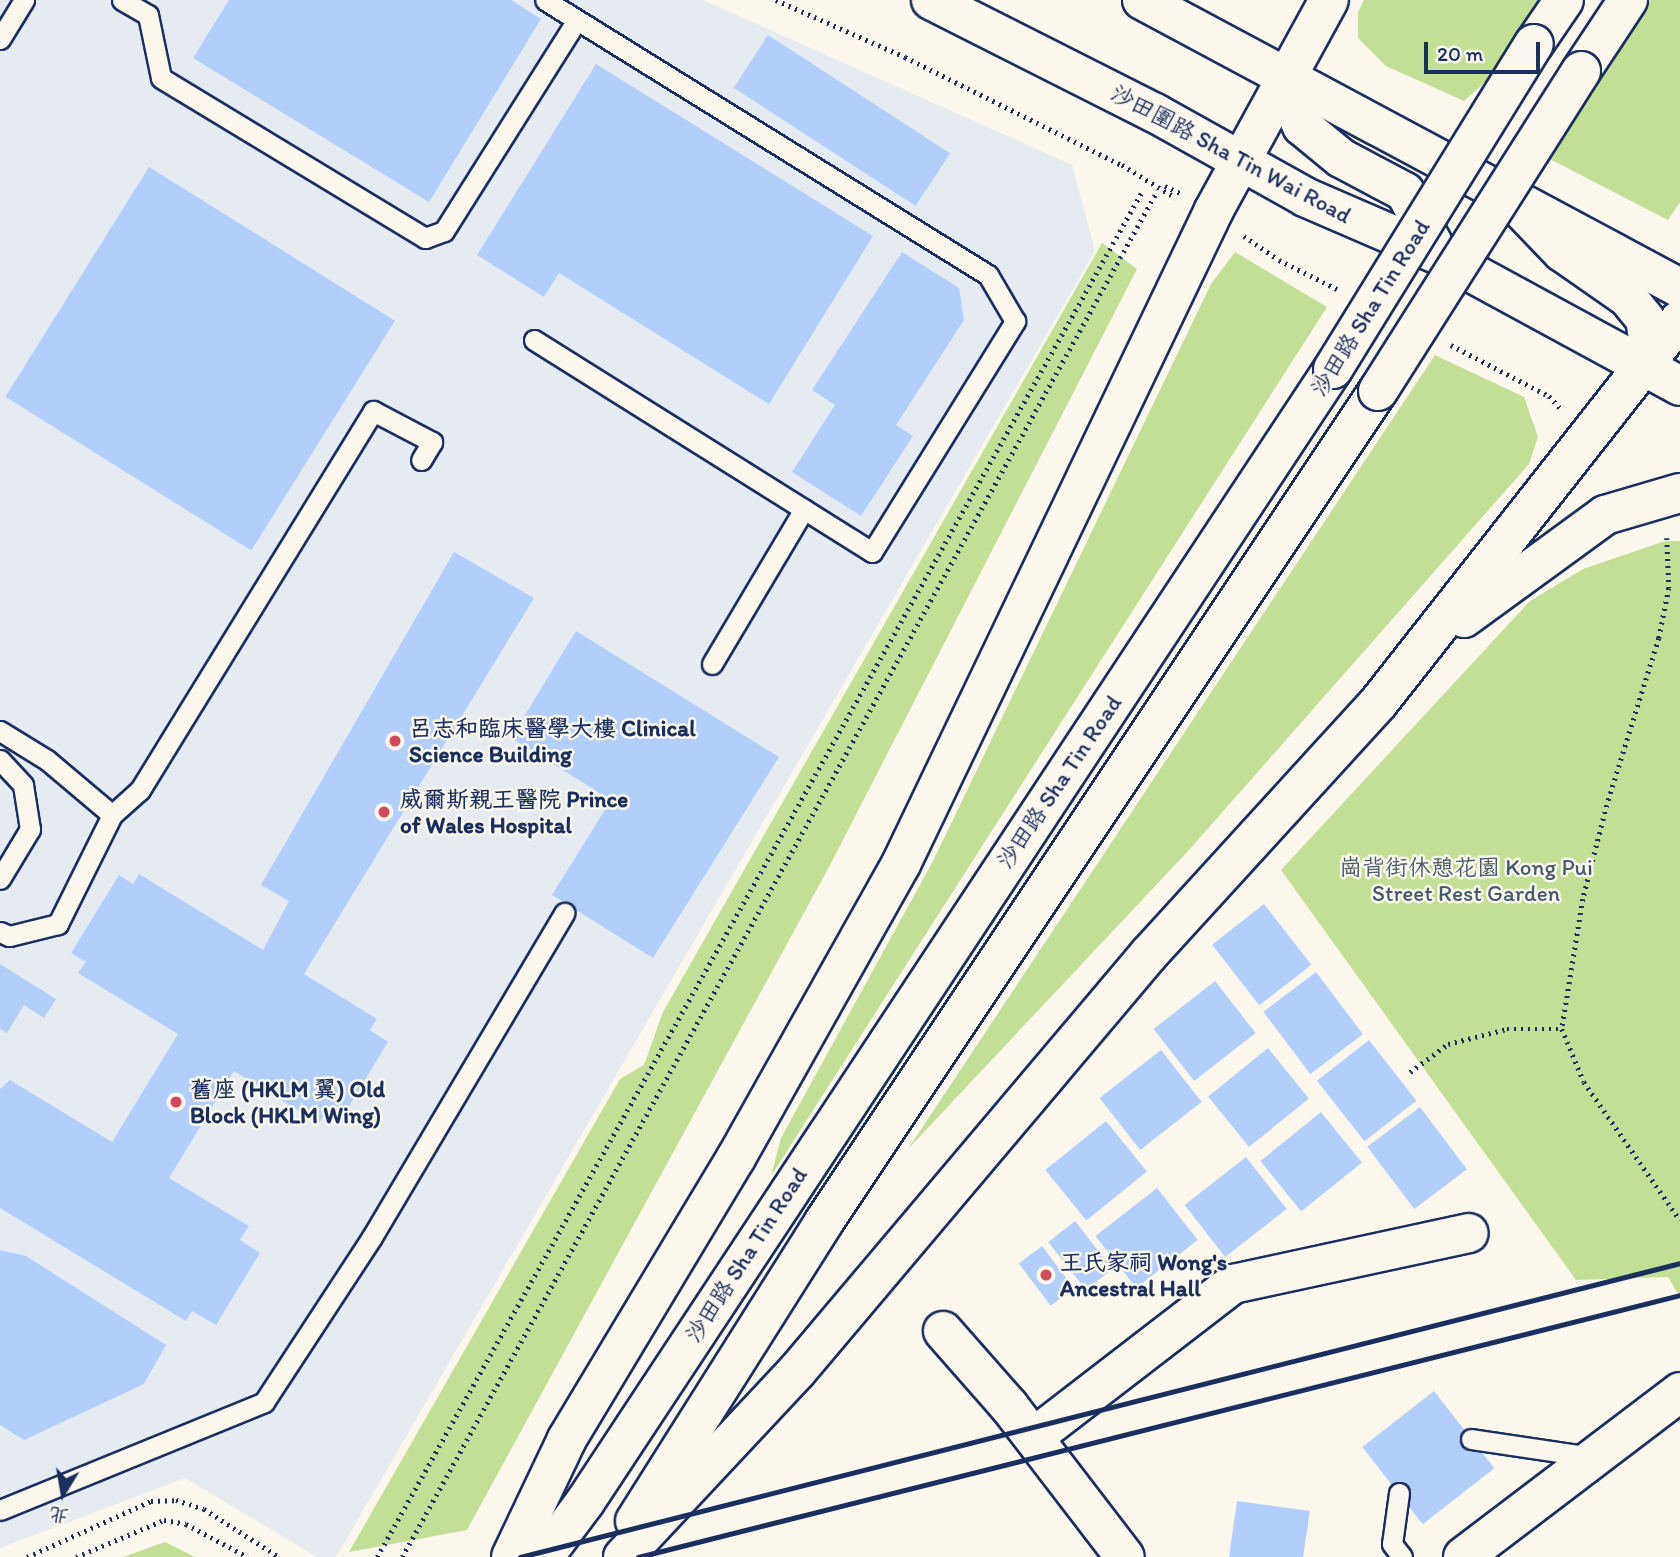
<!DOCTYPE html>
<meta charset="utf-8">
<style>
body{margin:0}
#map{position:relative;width:1680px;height:1557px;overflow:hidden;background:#fbf7ec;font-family:Itim,"LXGW WenKai TC",sans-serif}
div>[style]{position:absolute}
.built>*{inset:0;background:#e5ebf0}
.green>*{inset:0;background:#c3df96}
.building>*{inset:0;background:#b3cefb;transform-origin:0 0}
.path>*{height:4.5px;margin-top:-2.25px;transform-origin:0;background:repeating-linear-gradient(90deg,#1b2f5e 0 2px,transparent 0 7px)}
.roads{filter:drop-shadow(2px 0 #1b2f5e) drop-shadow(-2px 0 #1b2f5e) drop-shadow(0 2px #1b2f5e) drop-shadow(0 -2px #1b2f5e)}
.lane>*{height:19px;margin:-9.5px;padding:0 9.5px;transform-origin:9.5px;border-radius:9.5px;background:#fbf7ec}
.street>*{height:38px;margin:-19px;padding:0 19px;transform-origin:19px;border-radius:19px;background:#fbf7ec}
.primary>*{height:38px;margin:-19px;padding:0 19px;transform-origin:19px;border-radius:19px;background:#fbf7ec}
.highway>*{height:38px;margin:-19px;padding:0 19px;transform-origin:19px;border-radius:19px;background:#fbf7ec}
.rail>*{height:5px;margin:-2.5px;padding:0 2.5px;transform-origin:2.5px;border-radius:2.5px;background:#1b2f5e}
.bridges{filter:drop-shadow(2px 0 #1b2f5e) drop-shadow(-2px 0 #1b2f5e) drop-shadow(0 2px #1b2f5e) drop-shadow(0 -2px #1b2f5e)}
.highway-bridge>*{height:38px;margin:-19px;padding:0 19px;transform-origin:19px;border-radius:19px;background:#fbf7ec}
.dots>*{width:19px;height:19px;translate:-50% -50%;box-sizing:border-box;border:4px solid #fbf7ec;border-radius:50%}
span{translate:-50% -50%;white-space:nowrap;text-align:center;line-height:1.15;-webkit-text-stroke:5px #fbf7ec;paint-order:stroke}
.street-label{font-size:23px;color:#1b2f5e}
.poi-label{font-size:23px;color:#1b2f5e;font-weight:700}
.left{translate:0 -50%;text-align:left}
.park-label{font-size:23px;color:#455b6c}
.north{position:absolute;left:28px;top:1459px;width:70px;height:70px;-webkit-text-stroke:5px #fbf7ec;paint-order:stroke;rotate:191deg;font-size:19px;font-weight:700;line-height:28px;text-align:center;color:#1b2f5e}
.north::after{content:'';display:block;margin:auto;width:24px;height:32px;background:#1b2f5e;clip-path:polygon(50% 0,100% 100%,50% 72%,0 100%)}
.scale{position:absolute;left:1424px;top:42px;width:116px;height:32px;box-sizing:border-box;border:4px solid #1b2f5e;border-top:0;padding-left:9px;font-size:21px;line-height:24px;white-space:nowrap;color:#1b2f5e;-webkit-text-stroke:5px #fbf7ec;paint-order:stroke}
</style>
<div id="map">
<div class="built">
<div style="clip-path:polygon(0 0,703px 0,1072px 165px,1095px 251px,336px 1557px,317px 1557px,185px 1478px,0 1548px)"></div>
</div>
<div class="green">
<div style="clip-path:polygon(1364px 0,1540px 0,1493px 75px,1464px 101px,1386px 66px,1358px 38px,1358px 12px)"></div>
<div style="clip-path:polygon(1648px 0,1680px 0,1680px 202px,1668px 220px,1544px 156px)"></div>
<div style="clip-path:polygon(1102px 243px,1137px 269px,829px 867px,467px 1530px,349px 1552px,620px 1079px,644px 1065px,663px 1012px)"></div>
<div style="clip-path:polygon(1235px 252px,1327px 307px,771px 1176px,781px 1138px,933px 861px,1211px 284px)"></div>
<div style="clip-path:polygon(1435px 355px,1524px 397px,1538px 437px,1529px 464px,1189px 850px,908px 1149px)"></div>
<div style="clip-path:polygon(1665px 541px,1680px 541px,1680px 1297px,1668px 1277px,1576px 1280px,1281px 870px,1530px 601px,1583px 569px)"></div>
<div style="clip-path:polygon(165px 1542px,195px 1557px,123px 1557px)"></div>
</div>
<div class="building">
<div style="clip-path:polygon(229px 0,511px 0,541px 19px,429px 202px,193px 58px)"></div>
<div style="left:768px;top:35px;width:217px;height:63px;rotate:33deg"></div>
<div style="clip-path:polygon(596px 64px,873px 236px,769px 404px,559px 273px,544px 297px,477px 255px)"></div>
<div style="left:149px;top:167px;width:290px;height:271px;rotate:32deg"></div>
<div style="clip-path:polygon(902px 252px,959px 288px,964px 320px,896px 425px,913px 436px,861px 516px,792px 472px,835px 405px,812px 390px)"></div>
<div style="clip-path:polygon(454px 552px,534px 598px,304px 974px,377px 1019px,370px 1030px,388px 1042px,340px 1121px,326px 1113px,319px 1123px,234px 1071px,169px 1178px,249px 1226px,240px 1240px,260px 1253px,216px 1325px,192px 1311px,186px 1321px,0 1208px,0 1089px,10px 1080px,112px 1142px,178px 1034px,78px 973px,86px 962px,71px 953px,119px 875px,133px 884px,139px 874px,263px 950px,289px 901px,261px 885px)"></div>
<div style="clip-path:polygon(576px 631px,779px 757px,653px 958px,552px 895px,611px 800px,511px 738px)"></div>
<div style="left:1264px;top:904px;width:77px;height:66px;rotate:52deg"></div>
<div style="clip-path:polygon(0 964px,56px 999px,44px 1018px,24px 1005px,7px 1033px,0 1029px)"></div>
<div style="left:1316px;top:972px;width:78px;height:66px;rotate:53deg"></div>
<div style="left:1215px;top:981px;width:66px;height:78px;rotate:52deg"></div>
<div style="left:1369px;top:1040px;width:77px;height:66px;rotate:52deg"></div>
<div style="left:1268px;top:1048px;width:65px;height:77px;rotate:51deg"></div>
<div style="left:1161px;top:1050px;width:66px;height:78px;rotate:52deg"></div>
<div style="left:1420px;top:1107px;width:78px;height:66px;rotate:53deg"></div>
<div style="left:1321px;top:1112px;width:65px;height:78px;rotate:51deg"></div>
<div style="left:1106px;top:1121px;width:65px;height:78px;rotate:51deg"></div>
<div style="left:1246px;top:1157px;width:66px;height:78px;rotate:52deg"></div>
<div style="left:1157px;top:1188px;width:66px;height:78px;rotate:52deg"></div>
<div style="left:1075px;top:1221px;width:61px;height:34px;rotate:52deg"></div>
<div style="left:1042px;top:1246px;width:53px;height:29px;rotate:53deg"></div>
<div style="clip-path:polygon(0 1250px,26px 1256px,166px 1345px,144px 1384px,24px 1440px,0 1425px)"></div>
<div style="left:1434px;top:1391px;width:98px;height:91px;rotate:52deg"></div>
<div style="clip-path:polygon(1237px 1501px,1310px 1511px,1303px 1557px,1229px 1557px)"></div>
</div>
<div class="path">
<div style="left:776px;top:0;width:141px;rotate:23.8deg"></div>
<div style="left:905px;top:57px;width:242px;rotate:26.5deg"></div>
<div style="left:1122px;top:165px;width:63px;rotate:31.4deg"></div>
<div style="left:1165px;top:186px;width:17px;rotate:25deg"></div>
<div style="left:1244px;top:236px;width:42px;rotate:34.4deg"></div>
<div style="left:1279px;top:260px;width:65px;rotate:26.6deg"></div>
<div style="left:1451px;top:345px;width:110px;rotate:27.5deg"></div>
<div style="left:1549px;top:396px;width:18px;rotate:47deg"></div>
<div style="left:1667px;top:538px;width:50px;rotate:87.7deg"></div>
<div style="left:1669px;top:588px;width:51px;rotate:101.3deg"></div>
<div style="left:1659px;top:638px;width:175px;rotate:107.3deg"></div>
<div style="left:1607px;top:805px;width:97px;rotate:104.3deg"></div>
<div style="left:1583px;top:899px;width:132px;rotate:99.2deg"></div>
<div style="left:1562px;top:1029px;width:57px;rotate:67.5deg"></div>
<div style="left:1584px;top:1082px;width:168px;rotate:55.2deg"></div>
<div style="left:1410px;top:1072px;width:47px;rotate:-36.4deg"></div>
<div style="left:1448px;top:1044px;width:61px;rotate:-14.3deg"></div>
<div style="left:1507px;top:1029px;width:55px"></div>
<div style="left:27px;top:1557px;width:136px;rotate:-24.3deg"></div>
<div style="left:151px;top:1501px;width:25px;rotate:-2deg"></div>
<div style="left:176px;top:1500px;width:29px;rotate:18deg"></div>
<div style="left:204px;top:1509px;width:89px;rotate:32.6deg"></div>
<div style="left:76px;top:1557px;width:95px;rotate:-22.8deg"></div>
<div style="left:164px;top:1520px;width:22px;rotate:10deg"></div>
<div style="left:186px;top:1524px;width:70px;rotate:28deg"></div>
<div style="left:377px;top:1557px;width:1567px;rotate:-60.74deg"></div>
<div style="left:402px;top:1557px;width:1561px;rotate:-61.07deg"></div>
</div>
<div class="roads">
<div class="lane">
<div style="left:122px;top:0;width:30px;rotate:30deg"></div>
<div style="left:148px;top:15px;width:64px;rotate:78.3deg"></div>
<div style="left:161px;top:78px;width:309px;rotate:31.2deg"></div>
<div style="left:425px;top:238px;width:20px;rotate:-20deg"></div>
<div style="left:444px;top:231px;width:249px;rotate:-57.8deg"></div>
<div style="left:0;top:39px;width:46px;rotate:-58.4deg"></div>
<div style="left:534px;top:340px;width:399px;rotate:32.1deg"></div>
<div style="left:872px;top:552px;width:272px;rotate:-58.2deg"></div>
<div style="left:1015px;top:321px;width:53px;rotate:-120.4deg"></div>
<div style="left:988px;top:275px;width:521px;rotate:-148.17deg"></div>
<div style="left:712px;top:664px;width:180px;rotate:-59.3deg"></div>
<div style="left:0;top:731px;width:55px;rotate:31.7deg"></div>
<div style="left:47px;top:760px;width:85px;rotate:40.2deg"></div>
<div style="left:112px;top:815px;width:122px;rotate:116.4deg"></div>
<div style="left:58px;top:924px;width:50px;rotate:166.2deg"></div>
<div style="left:9px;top:936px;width:10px;rotate:-156deg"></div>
<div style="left:0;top:760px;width:34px;rotate:47deg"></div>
<div style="left:23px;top:785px;width:45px;rotate:81deg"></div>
<div style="left:30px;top:829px;width:58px;rotate:121deg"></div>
<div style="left:112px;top:815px;width:38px;rotate:-42deg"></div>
<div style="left:140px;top:790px;width:445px;rotate:-58.4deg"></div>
<div style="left:373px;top:411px;width:67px;rotate:27.7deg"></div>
<div style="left:432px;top:442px;width:21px;rotate:121deg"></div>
<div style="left:1471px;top:1439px;width:122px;rotate:8.5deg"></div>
<div style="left:1399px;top:1493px;width:51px;rotate:97.8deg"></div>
<div style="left:1392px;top:1544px;width:16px;rotate:52deg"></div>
<div style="left:0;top:1510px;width:285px;rotate:-22.2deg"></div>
<div style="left:264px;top:1402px;width:197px;rotate:-56.8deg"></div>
<div style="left:372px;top:1237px;width:377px;rotate:-59.3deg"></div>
</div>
<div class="street">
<div style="left:943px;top:1331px;width:100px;rotate:48.7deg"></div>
<div style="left:1009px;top:1406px;width:190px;rotate:52.5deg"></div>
<div style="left:1034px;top:1437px;width:251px;rotate:-37.6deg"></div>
<div style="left:1233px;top:1284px;width:241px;rotate:-12.2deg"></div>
<div style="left:1463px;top:1557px;width:273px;rotate:-37.2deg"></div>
</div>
<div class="primary">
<div style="left:931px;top:0;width:251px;rotate:26.8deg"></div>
<div style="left:1155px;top:113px;width:172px;rotate:29.2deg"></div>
<div style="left:1305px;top:197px;width:146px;rotate:23.4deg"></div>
<div style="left:1439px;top:255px;width:274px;rotate:28.5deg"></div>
<div style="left:1142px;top:0;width:610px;rotate:28.16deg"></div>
</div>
<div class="highway">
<div style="left:1534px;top:44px;width:53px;rotate:-55.7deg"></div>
<div style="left:1581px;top:71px;width:85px;rotate:-56.5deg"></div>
<div style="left:1288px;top:77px;width:29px;rotate:80deg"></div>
<div style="left:1293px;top:106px;width:22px;rotate:66deg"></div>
<div style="left:1302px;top:126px;width:50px;rotate:39.4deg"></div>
<div style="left:1341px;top:158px;width:72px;rotate:28deg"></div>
<div style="left:1405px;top:192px;width:72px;rotate:61.6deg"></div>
<div style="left:1515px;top:203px;width:68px;rotate:46.2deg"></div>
<div style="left:1562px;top:252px;width:80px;rotate:34.9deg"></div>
<div style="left:1628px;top:298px;width:27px;rotate:51deg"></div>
<div style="left:1645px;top:319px;width:25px;rotate:81deg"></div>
<div style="left:1649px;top:344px;width:24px;rotate:105deg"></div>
<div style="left:1464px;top:618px;width:175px;rotate:-36.1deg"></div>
<div style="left:1605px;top:515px;width:78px;rotate:-16.3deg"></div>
<div style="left:635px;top:1521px;width:354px;rotate:-57.7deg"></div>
<div style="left:824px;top:1222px;width:999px;rotate:-56.31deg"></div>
<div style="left:511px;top:1557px;width:131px;rotate:-64.6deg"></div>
<div style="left:567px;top:1439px;width:328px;rotate:-59deg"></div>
<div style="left:736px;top:1158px;width:337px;rotate:-60.7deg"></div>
<div style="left:901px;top:864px;width:725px;rotate:-64.42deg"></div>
<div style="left:1214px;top:210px;width:239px;rotate:-61.3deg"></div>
<div style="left:544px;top:1557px;width:69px;rotate:-53.3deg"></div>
<div style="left:585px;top:1502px;width:1358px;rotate:-56.57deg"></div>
<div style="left:623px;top:1557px;width:255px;rotate:-46.9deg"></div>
<div style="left:797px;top:1371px;width:546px;rotate:-49.83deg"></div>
<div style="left:1149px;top:954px;width:341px;rotate:-47.6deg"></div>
<div style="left:1379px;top:702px;width:486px;rotate:-51.8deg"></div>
</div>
</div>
<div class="rail">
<div style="left:520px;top:1557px;width:1197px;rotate:-14.22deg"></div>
<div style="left:638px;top:1557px;width:1074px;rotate:-14.11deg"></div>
</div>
<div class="bridges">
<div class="highway-bridge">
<div style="left:1333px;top:369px;width:382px;rotate:-58.3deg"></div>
<div style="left:1378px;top:391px;width:379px;rotate:-57.6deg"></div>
</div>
</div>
<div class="dots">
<div style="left:395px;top:741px;background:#d1495b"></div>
<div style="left:384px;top:812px;background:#d1495b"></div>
<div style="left:176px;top:1102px;background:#d1495b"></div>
<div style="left:1046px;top:1275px;background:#d1495b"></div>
</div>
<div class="street-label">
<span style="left:1231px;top:154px;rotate:28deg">沙田圍路 Sha Tin Wai Road</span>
<span style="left:1370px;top:308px;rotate:-58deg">沙田路 Sha Tin Road</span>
<span style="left:1059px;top:782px;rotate:-56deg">沙田路 Sha Tin Road</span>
<span style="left:746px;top:1255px;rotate:-57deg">沙田路 Sha Tin Road</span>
</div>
<div class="poi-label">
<span class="left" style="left:409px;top:741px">呂志和臨床醫學大樓 Clinical<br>Science Building</span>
<span class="left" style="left:400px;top:812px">威爾斯親王醫院 Prince<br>of Wales Hospital</span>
<span class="left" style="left:190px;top:1102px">舊座 (HKLM 翼) Old<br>Block (HKLM Wing)</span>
<span class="left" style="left:1060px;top:1275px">王氏家祠 Wong's<br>Ancestral Hall</span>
</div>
<div class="park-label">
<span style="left:1466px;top:880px">崗背街休憩花園 Kong Pui<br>Street Rest Garden</span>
</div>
<div class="north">北</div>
<div class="scale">20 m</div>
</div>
